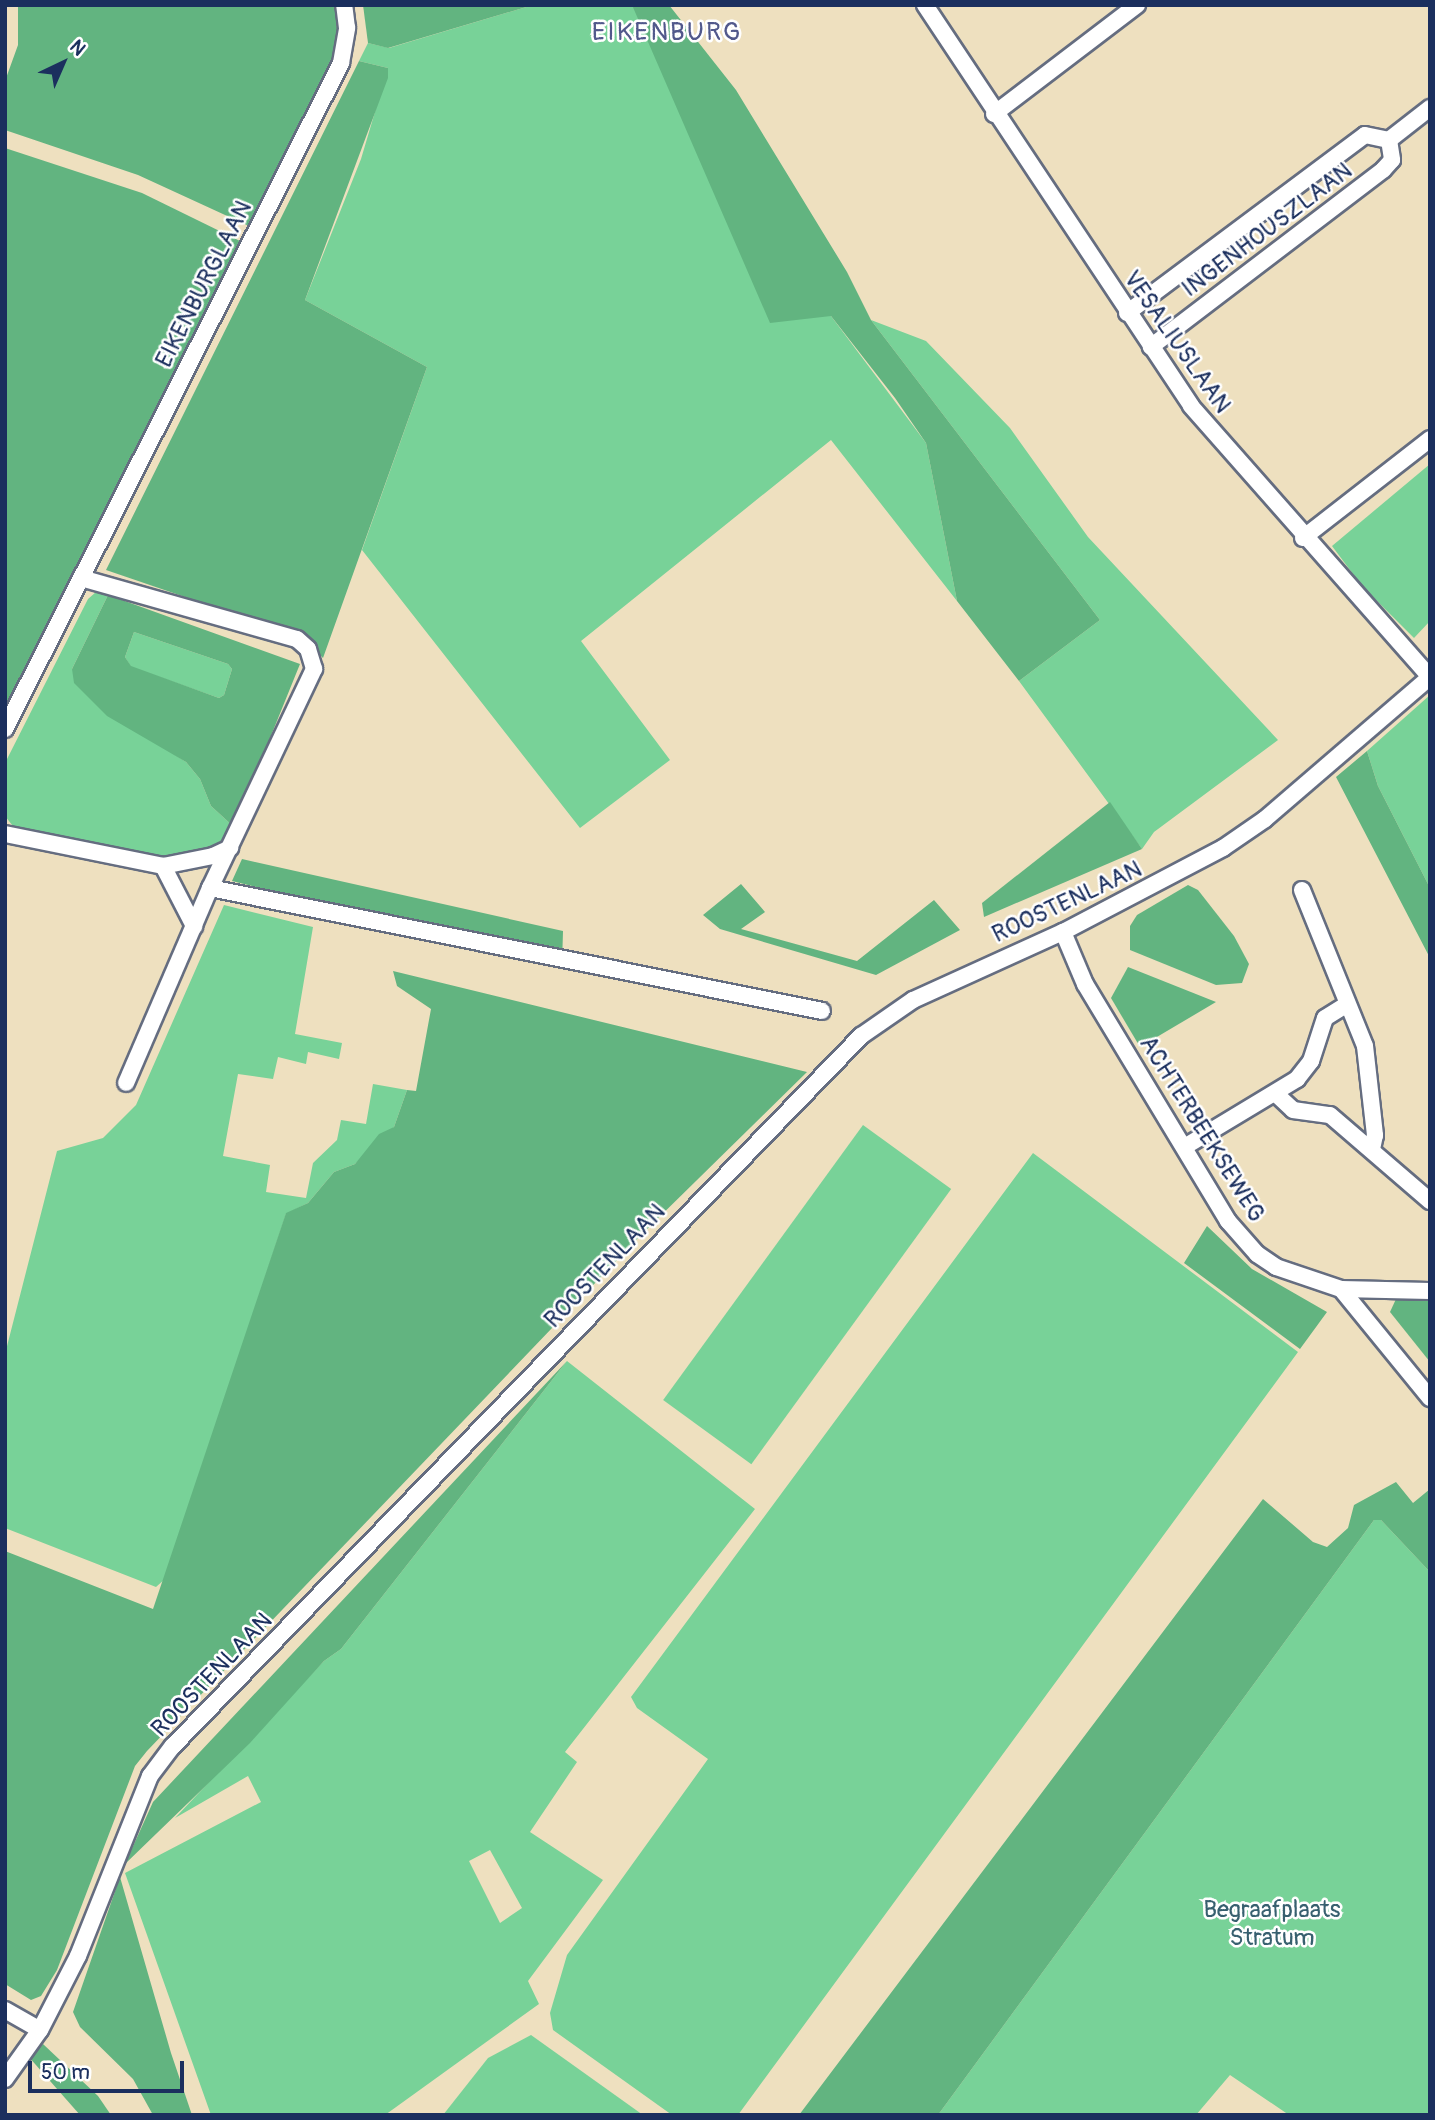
<!DOCTYPE html>
<style>
body{margin:0}
#map{position:relative;width:1435px;height:2120px;overflow:hidden;background:#eee0bf;font-family:Pangolin,sans-serif}
div>[style]{position:absolute}
.green>*{inset:0;background:#78d298;transform-origin:0 0}
.forest>*{inset:0;background:#62b480}
.roads{filter:drop-shadow(2px 0 #656d80) drop-shadow(-2px 0 #656d80) drop-shadow(0 2px #656d80) drop-shadow(0 -2px #656d80)}
.minor>*{height:16px;margin:-8px;padding:0 8px;transform-origin:8px;border-radius:8px;background:#fff}
span{translate:-50% -50%;white-space:nowrap;text-align:center;line-height:1.15;-webkit-text-stroke:5px #fff;paint-order:stroke}
.street-label{font-size:24px;color:#1b2f5e}
.park-label{font-size:24px;color:#37606f}
.neighbourhood-label{font-size:26px;color:#51588b;letter-spacing:2px}
.frame{position:absolute;inset:0;border:7px solid #1b2f5e;pointer-events:none}
.north{position:absolute;left:28px;top:28px;width:70px;height:70px;-webkit-text-stroke:5px #fff;paint-order:stroke;rotate:44deg;font-size:19px;font-weight:700;line-height:28px;text-align:center;color:#1b2f5e}
.north::after{content:'';display:block;margin:auto;width:24px;height:32px;background:#1b2f5e;clip-path:polygon(50% 0,100% 100%,50% 72%,0 100%)}
.scale{position:absolute;left:28px;top:2061px;width:156px;height:32px;box-sizing:border-box;border:4px solid #1b2f5e;border-top:0;padding-left:9px;font-size:21px;line-height:24px;white-space:nowrap;color:#1b2f5e;-webkit-text-stroke:5px #fff;paint-order:stroke}
</style>
<div id="map">
<div class="green">
<div style="clip-path:polygon(533px 5px,632px 5px,831px 316px,926px 443px,957px 601px,831px 440px,581px 641px,670px 760px,580px 828px,362px 550px,427px 367px,305px 300px,361px 159px,388px 68px,359px 61px,368px 43px,389px 48px)"></div>
<div style="clip-path:polygon(871px 320px,926px 341px,1010px 428px,1088px 537px,1278px 740px,1154px 832px,1142px 849px,1019px 681px,1100px 620px)"></div>
<div style="clip-path:polygon(1430px 464px,1430px 621px,1414px 638px,1362px 586px,1332px 546px)"></div>
<div style="clip-path:polygon(96px 592px,108px 595px,72px 669px,140px 732px,186px 762px,200px 779px,211px 806px,234px 827px,225px 844px,174px 862px,16px 830px,5px 816px,5px 763px,88px 599px)"></div>
<div style="clip-path:polygon(134px 632px,228px 664px,232px 669px,224px 695px,219px 698px,131px 667px,125px 657px)"></div>
<div style="clip-path:polygon(1430px 695px,1430px 888px,1378px 786px,1367px 751px)"></div>
<div style="clip-path:polygon(224px 905px,313px 927px,295px 1034px,342px 1043px,339px 1059px,308px 1052px,306px 1064px,278px 1057px,273px 1079px,238px 1074px,223px 1156px,270px 1165px,266px 1192px,306px 1198px,313px 1163px,337px 1140px,341px 1120px,366px 1124px,373px 1084px,407px 1090px,394px 1127px,355px 1164px,334px 1172px,308px 1203px,286px 1214px,165px 1579px,156px 1587px,5px 1528px,5px 1354px,57px 1151px,103px 1138px,136px 1105px)"></div>
<div style="left:863px;top:1125px;width:109px;height:340px;rotate:36deg"></div>
<div style="clip-path:polygon(1033px 1153px,1298px 1352px,738px 2115px,672px 2115px,553px 2030px,550px 2013px,567px 1955px,708px 1759px,637px 1708px,631px 1697px)"></div>
<div style="clip-path:polygon(evenodd,567px 1361px,755px 1509px,565px 1752px,577px 1762px,530px 1832px,603px 1880px,528px 1981px,539px 2004px,385px 2115px,211px 2115px,125px 1873px,261px 1802px,248px 1776px,175px 1818px,324px 1661px,341px 1649px,567px 1361px,490px 1850px,522px 1908px,500px 1923px,469px 1861px,490px 1850px)"></div>
<div style="clip-path:polygon(1374px 1520px,1381px 1520px,1430px 1572px,1430px 2115px,1289px 2115px,1230px 2075px,1196px 2115px,938px 2115px)"></div>
<div style="clip-path:polygon(531px 2035px,643px 2115px,443px 2115px,488px 2058px)"></div>
</div>
<div class="forest">
<div style="clip-path:polygon(18px 5px,335px 5px,338px 40px,332px 65px,249px 226px,138px 175px,5px 130px,5px 81px,18px 45px)"></div>
<div style="clip-path:polygon(363px 5px,533px 5px,388px 48px,368px 43px)"></div>
<div style="clip-path:polygon(632px 5px,669px 5px,736px 90px,847px 272px,871px 320px,1100px 620px,1019px 681px,957px 601px,926px 443px,895px 398px,831px 316px,770px 323px)"></div>
<div style="clip-path:polygon(359px 61px,388px 68px,388px 78px,305px 300px,427px 367px,323px 658px,302px 637px,106px 570px)"></div>
<div style="clip-path:polygon(5px 148px,142px 193px,240px 241px,6px 706px)"></div>
<div style="clip-path:polygon(evenodd,108px 595px,300px 664px,234px 827px,211px 806px,200px 779px,186px 762px,107px 716px,74px 683px,72px 669px,108px 595px,134px 632px,228px 664px,232px 669px,224px 695px,219px 698px,131px 666px,125px 657px,134px 632px)"></div>
<div style="clip-path:polygon(1367px 751px,1378px 786px,1430px 888px,1430px 958px,1336px 777px)"></div>
<div style="clip-path:polygon(1110px 802px,1142px 849px,984px 917px,982px 903px)"></div>
<div style="clip-path:polygon(242px 859px,563px 931px,562px 964px,232px 881px)"></div>
<div style="clip-path:polygon(741px 884px,765px 912px,741px 929px,857px 961px,934px 900px,960px 930px,876px 975px,720px 929px,703px 915px)"></div>
<div style="clip-path:polygon(1188px 885px,1198px 890px,1234px 936px,1249px 964px,1242px 983px,1216px 985px,1130px 950px,1130px 926px,1137px 915px)"></div>
<div style="clip-path:polygon(1128px 967px,1216px 1002px,1140px 1047px,1111px 998px)"></div>
<div style="clip-path:polygon(393px 971px,807px 1072px,643px 1233px,147px 1751px,135px 1766px,57px 1970px,41px 1996px,31px 2000px,5px 1984px,5px 1551px,153px 1609px,286px 1213px,308px 1203px,334px 1172px,355px 1164px,379px 1134px,394px 1127px,407px 1090px,416px 1091px,431px 1009px,397px 986px)"></div>
<div style="clip-path:polygon(1207px 1226px,1252px 1269px,1327px 1312px,1300px 1349px,1184px 1263px)"></div>
<div style="clip-path:polygon(1406px 1296px,1430px 1299px,1430px 1362px,1390px 1312px,1396px 1299px)"></div>
<div style="clip-path:polygon(567px 1361px,341px 1649px,324px 1661px,250px 1743px,125px 1864px,153px 1802px)"></div>
<div style="clip-path:polygon(1396px 1482px,1413px 1503px,1430px 1489px,1430px 1572px,1381px 1520px,1374px 1520px,938px 2115px,799px 2115px,1263px 1499px,1313px 1542px,1327px 1547px,1348px 1528px,1354px 1505px)"></div>
<div style="clip-path:polygon(120px 1877px,171px 2053px,192px 2115px,153px 2115px,133px 2079px,80px 2027px,73px 2012px)"></div>
<div style="clip-path:polygon(43px 2044px,98px 2096px,111px 2115px,80px 2115px,28px 2056px)"></div>
</div>
<div class="roads">
<div class="minor">
<div style="left:925px;top:5px;width:481px;rotate:56.4deg"></div>
<div style="left:1191px;top:406px;width:361px;rotate:48.6deg"></div>
<div style="left:994px;top:114px;width:180px;rotate:-37.3deg"></div>
<div style="left:1389px;top:140px;width:52px;rotate:-38deg"></div>
<div style="left:1127px;top:313px;width:297px;rotate:-36.8deg"></div>
<div style="left:1365px;top:135px;width:25px;rotate:12deg"></div>
<div style="left:1389px;top:140px;width:20px;rotate:81deg"></div>
<div style="left:1392px;top:160px;width:13px;rotate:132deg"></div>
<div style="left:1383px;top:170px;width:292px;rotate:142.7deg"></div>
<div style="left:1303px;top:538px;width:161px;rotate:-37.9deg"></div>
<div style="left:81px;top:578px;width:224px;rotate:15.8deg"></div>
<div style="left:297px;top:639px;width:15px;rotate:42deg"></div>
<div style="left:308px;top:649px;width:21px;rotate:73deg"></div>
<div style="left:314px;top:669px;width:242px;rotate:115.4deg"></div>
<div style="left:210px;top:888px;width:212px;rotate:113.3deg"></div>
<div style="left:5px;top:729px;width:746px;rotate:-63.23deg"></div>
<div style="left:341px;top:63px;width:36px;rotate:-80deg"></div>
<div style="left:347px;top:28px;width:23px;rotate:-97deg"></div>
<div style="left:5px;top:834px;width:161px;rotate:11.4deg"></div>
<div style="left:163px;top:866px;width:51px;rotate:-11.3deg"></div>
<div style="left:213px;top:856px;width:19px;rotate:-25deg"></div>
<div style="left:163px;top:866px;width:68px;rotate:62.7deg"></div>
<div style="left:210px;top:888px;width:624px;rotate:11.36deg"></div>
<div style="left:1302px;top:890px;width:168px;rotate:68deg"></div>
<div style="left:1365px;top:1046px;width:90px;rotate:83.6deg"></div>
<div style="left:1375px;top:1135px;width:14px;rotate:102deg"></div>
<div style="left:1063px;top:932px;width:56px;rotate:67.1deg"></div>
<div style="left:1085px;top:984px;width:277px;rotate:58.9deg"></div>
<div style="left:1228px;top:1221px;width:44px;rotate:48.7deg"></div>
<div style="left:1257px;top:1254px;width:23px;rotate:34deg"></div>
<div style="left:1276px;top:1267px;width:69px;rotate:18.7deg"></div>
<div style="left:1341px;top:1289px;width:141px;rotate:50.8deg"></div>
<div style="left:1276px;top:1094px;width:23px;rotate:43deg"></div>
<div style="left:1293px;top:1110px;width:37px;rotate:8deg"></div>
<div style="left:1330px;top:1115px;width:132px;rotate:40.7deg"></div>
<div style="left:1186px;top:1146px;width:130px;rotate:-31.1deg"></div>
<div style="left:1297px;top:1079px;width:23px;rotate:-52deg"></div>
<div style="left:1311px;top:1061px;width:45px;rotate:-72deg"></div>
<div style="left:1325px;top:1018px;width:26px;rotate:-32deg"></div>
<div style="left:1341px;top:1289px;width:89px;rotate:1.3deg"></div>
<div style="left:5px;top:2010px;width:40px;rotate:29.7deg"></div>
<div style="left:5px;top:2079px;width:60px;rotate:-54.5deg"></div>
<div style="left:40px;top:2030px;width:83px;rotate:-62.8deg"></div>
<div style="left:78px;top:1956px;width:194px;rotate:-68.2deg"></div>
<div style="left:150px;top:1776px;width:38px;rotate:-53deg"></div>
<div style="left:173px;top:1746px;width:989px;rotate:-45.9deg"></div>
<div style="left:861px;top:1036px;width:63px;rotate:-34.7deg"></div>
<div style="left:913px;top:1000px;width:165px;rotate:-24.4deg"></div>
<div style="left:1063px;top:932px;width:181px;rotate:-27.7deg"></div>
<div style="left:1223px;top:848px;width:51px;rotate:-34.6deg"></div>
<div style="left:1265px;top:819px;width:218px;rotate:-40.7deg"></div>
</div>
</div>
<div class="street-label">
<span style="left:1267px;top:230px;rotate:-37deg">INGENHOUSZLAAN</span>
<span style="left:204px;top:284px;rotate:-63deg">EIKENBURGLAAN</span>
<span style="left:1177px;top:342px;rotate:55deg">VESALIUSLAAN</span>
<span style="left:1067px;top:902px;rotate:-25deg">ROOSTENLAAN</span>
<span style="left:1202px;top:1129px;rotate:58deg">ACHTERBEEKSEWEG</span>
<span style="left:605px;top:1266px;rotate:-46deg">ROOSTENLAAN</span>
<span style="left:212px;top:1675px;rotate:-46deg">ROOSTENLAAN</span>
</div>
<div class="park-label">
<span style="left:1272px;top:1924px">Begraafplaats<br>Stratum</span>
</div>
<div class="neighbourhood-label">
<span style="left:667px;top:33px">EIKENBURG</span>
</div>
<div class="frame"></div>
<div class="north">N</div>
<div class="scale">50 m</div>
</div>
